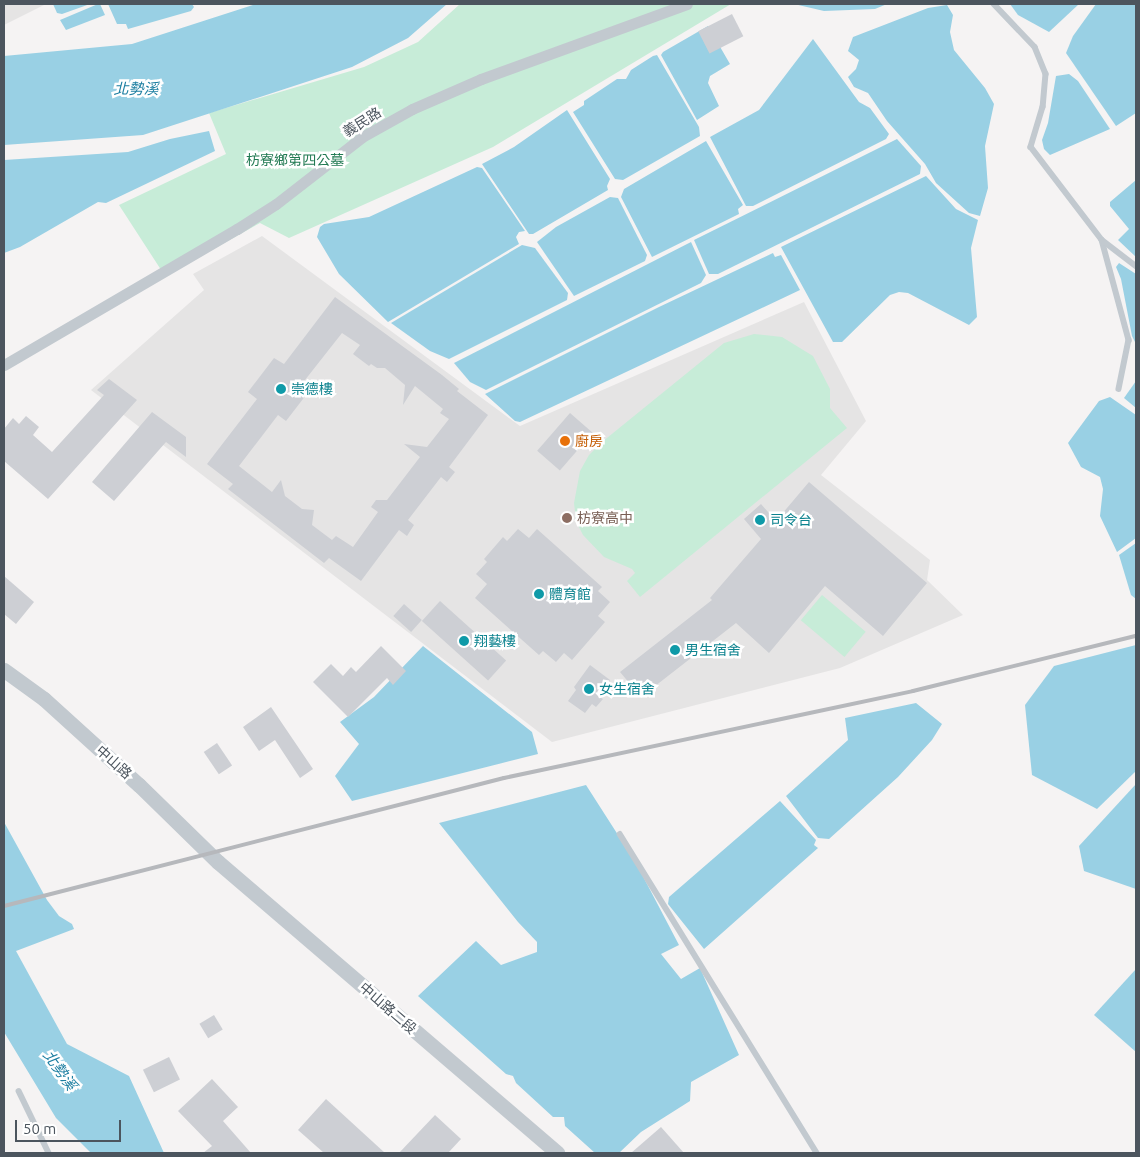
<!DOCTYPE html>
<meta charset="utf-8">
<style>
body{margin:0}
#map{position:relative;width:1140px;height:1157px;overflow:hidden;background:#f5f3f3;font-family:Ubuntu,"Noto Sans TC",sans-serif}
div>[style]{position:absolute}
.education>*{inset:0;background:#e5e4e4}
.green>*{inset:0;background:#c7ecd8;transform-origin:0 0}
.water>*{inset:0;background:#99d0e4}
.building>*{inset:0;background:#cdcfd4;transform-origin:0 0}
.service>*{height:5.5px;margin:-2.75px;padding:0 2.75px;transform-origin:2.75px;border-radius:2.75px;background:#c2c9cf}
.minor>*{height:11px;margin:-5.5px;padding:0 5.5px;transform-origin:5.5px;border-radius:5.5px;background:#c2c9cf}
.tertiary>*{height:15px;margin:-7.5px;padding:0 7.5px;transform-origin:7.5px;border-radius:7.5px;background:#c2c9cf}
.rail>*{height:4px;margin:-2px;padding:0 2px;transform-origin:2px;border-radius:2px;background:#b6b8bc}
.dots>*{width:14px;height:14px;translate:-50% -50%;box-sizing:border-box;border:2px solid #fff;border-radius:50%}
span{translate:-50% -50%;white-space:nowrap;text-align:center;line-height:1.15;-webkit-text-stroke:5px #fff;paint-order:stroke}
.street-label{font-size:14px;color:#4c555e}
.park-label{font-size:14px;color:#227a53}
.culture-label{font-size:14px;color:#0d838f}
.left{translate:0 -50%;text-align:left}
.food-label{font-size:14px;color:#c56008}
.education-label{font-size:14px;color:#785e54}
.water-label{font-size:15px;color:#1c7ea1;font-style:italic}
.frame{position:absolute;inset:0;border:5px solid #4c555e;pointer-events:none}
.scale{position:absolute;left:15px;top:1120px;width:106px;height:22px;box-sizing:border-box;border:2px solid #4c555e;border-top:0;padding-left:6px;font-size:15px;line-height:18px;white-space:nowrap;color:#4c555e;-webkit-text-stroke:4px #fff;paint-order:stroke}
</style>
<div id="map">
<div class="education">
<div style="clip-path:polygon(4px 4px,46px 4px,4px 25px)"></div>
<div style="clip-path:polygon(262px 236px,520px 426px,804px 302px,866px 421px,821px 475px,930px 560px,927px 580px,963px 615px,840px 668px,552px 742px,91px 390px,204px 290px,193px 274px)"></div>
</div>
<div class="green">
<div style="clip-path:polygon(460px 4px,731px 4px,493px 147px,289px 238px,260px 223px,165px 276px,119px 205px,226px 154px,209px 113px,364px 67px,418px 42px)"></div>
<div style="clip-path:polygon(754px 334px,782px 337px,813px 356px,830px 389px,830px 408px,847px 428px,640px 597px,627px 581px,635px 573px,632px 569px,604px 557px,583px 535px,576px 521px,574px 503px,580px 471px,589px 455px,602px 442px,724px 343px)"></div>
<div style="left:822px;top:595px;width:57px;height:33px;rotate:40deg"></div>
</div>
<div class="water">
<div style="clip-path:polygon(53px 4px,90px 4px,62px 14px,57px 13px)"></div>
<div style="clip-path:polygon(98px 4px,100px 4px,105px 15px,66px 30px,60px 20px)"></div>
<div style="clip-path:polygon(108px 4px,192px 4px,194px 7px,191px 11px,128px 29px,126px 24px,117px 24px)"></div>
<div style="clip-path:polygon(256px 4px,447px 4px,408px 38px,352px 67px,143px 135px,4px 145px,4px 56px,132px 44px)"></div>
<div style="clip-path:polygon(794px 4px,887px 4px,875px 9px,824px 11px)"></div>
<div style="clip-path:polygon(1010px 4px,1079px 4px,1049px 32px,1018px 15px)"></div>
<div style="clip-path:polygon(1096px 4px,1136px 4px,1136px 113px,1116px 126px,1066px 53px,1073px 36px)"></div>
<div style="clip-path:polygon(947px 5px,953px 15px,950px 32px,954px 50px,985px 88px,994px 104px,985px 146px,988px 188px,980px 216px,969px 213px,936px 183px,925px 164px,887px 121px,868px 93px,854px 87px,848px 77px,856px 69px,859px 60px,848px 51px,853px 37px,928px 8px)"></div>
<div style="clip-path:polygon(708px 26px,730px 64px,710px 76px,708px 83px,719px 106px,697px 120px,661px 55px,663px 52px)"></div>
<div style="clip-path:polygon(813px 39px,859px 102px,870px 108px,889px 134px,886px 139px,753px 206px,746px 206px,710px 137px,759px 110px)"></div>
<div style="clip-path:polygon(657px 55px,699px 127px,700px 136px,623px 180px,615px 179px,573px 112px,584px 105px,584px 101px,617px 79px,626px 79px,631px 70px,653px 56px)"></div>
<div style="clip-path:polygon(1069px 74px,1078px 81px,1110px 129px,1050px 155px,1044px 149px,1042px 140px,1048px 123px,1056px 76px)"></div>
<div style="clip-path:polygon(567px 110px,610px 179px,607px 186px,608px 190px,533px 234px,529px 234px,482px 164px,514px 147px)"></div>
<div style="clip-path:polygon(209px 131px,215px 151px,106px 203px,98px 202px,20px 247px,4px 253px,4px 160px,128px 152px,170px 139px)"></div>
<div style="clip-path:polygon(897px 139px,921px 166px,920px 174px,718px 274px,709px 274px,694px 240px)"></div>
<div style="clip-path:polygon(706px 141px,743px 205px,738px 209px,739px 214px,652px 257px,621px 197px,624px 189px)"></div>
<div style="clip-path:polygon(477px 167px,482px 168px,525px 231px,519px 232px,516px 237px,519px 244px,388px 322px,339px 274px,317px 237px,320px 227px,324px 224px,369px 217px)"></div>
<div style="clip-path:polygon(926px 176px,956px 209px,978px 220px,971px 248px,977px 317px,969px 325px,908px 293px,899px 292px,890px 295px,842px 342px,833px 342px,781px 247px)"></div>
<div style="clip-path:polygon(1136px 180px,1136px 257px,1118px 240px,1129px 229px,1110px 206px,1110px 202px)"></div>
<div style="clip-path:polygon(610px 197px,618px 198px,647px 255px,645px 261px,574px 296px,537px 242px,556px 227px)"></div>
<div style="clip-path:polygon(691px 242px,706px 275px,701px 283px,486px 390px,470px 382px,454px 363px)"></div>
<div style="clip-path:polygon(522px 245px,535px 248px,568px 293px,567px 300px,449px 359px,430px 351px,391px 323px)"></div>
<div style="clip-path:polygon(773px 253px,775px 257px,781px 255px,800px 290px,520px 422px,515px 421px,485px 394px,659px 307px)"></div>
<div style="clip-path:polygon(1119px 263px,1136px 274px,1136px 344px,1132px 336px,1121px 279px,1116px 267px)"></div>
<div style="clip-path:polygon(1136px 381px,1136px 408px,1124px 398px)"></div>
<div style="clip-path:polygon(1110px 397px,1136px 415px,1136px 538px,1117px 552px,1100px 516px,1103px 489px,1100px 477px,1081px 467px,1068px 443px,1099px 401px)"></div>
<div style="clip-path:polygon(1136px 543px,1136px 599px,1131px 595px,1119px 555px)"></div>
<div style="clip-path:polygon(1136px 645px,1136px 771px,1097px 809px,1032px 775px,1025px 705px,1054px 666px)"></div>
<div style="clip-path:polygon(423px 646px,532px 732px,538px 754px,352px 801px,335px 776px,359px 744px,340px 722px,374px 697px)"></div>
<div style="clip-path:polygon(916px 703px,942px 724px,932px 740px,898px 777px,829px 839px,818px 838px,786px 796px,848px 740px,845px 718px)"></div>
<div style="clip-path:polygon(1136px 784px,1136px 889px,1084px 871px,1079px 846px)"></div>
<div style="clip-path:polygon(586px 785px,636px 863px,679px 945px,661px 954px,681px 979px,700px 968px,739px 1055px,691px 1082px,690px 1101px,641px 1132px,619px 1153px,595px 1153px,565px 1126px,564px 1117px,553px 1117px,516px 1083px,513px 1076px,506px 1074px,418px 996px,476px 941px,501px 965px,537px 952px,537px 942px,518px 922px,439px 823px)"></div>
<div style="clip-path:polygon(780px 801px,816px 840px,814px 845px,818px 848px,704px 949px,668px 904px,669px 897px)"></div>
<div style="clip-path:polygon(4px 822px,47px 900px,59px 916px,72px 924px,74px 929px,16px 951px,67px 1044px,129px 1076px,164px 1153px,91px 1153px,56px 1118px,4px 1032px)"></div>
<div style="clip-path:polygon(1136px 969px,1136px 1052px,1094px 1015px)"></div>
</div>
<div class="building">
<div style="left:732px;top:14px;width:25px;height:38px;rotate:63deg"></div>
<div style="clip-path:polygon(evenodd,335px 297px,442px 375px,459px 389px,457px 391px,488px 415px,449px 467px,455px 472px,447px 482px,441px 477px,408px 520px,414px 525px,407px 536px,399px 530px,361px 581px,329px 558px,324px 563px,228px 489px,233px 484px,207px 464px,257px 399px,248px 392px,274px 358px,284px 364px,335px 297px,342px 333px,360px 345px,353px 354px,369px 366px,371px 364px,377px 368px,385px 368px,405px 385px,403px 405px,415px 386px,443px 409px,440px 413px,449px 419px,427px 447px,404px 444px,420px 457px,387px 500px,376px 500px,371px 507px,378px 512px,353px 547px,336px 536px,332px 540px,312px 525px,314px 510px,302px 509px,285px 496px,281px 480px,272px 492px,239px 466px,278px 415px,286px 421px,313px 386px,305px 380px,342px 333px)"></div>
<div style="clip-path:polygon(109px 379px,137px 400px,48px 499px,4px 461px,4px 429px,13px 418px,19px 424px,26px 416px,39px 427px,33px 435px,52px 452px,104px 395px,97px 390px)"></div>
<div style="clip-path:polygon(152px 412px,186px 437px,186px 457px,166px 442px,114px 501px,92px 482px)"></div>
<div style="left:570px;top:413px;width:30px;height:50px;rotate:41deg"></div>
<div style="clip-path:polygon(809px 482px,927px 583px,883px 636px,825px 586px,769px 653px,736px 623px,641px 697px,620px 672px,712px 600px,710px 598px,761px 539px,744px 519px,761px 504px,776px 521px)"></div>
<div style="clip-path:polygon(518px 529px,529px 538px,537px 529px,602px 587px,598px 591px,610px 602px,598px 616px,605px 622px,572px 660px,564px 653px,556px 662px,543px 651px,539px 655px,475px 598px,487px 584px,476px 574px,487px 562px,484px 559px,503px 537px,507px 541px)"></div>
<div style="clip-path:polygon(4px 576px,34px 602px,16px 624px,4px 614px)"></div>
<div style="left:440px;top:601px;width:89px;height:27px;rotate:42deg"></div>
<div style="left:404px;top:604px;width:24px;height:16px;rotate:42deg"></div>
<div style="clip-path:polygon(381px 646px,406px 671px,393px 685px,387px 678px,348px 717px,313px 682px,331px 664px,343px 676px,351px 667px,356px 672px)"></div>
<div style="clip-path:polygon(590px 665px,610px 680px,598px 696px,603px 699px,596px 707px,592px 704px,585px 713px,568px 701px,576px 690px,574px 687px)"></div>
<div style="clip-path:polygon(271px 707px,313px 769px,300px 778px,275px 740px,259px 751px,243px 727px)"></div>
<div style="left:217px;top:743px;width:27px;height:16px;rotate:56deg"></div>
<div style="left:214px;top:1015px;width:17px;height:17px;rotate:59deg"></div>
<div style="left:169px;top:1057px;width:25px;height:29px;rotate:64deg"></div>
<div style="clip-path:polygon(212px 1079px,238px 1107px,223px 1121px,251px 1153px,203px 1153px,212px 1146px,178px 1111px)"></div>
<div style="clip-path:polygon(326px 1099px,385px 1153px,324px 1153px,298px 1130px)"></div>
<div style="clip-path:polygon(435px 1115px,461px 1139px,448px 1153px,399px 1153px)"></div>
<div style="clip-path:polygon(661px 1127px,684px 1153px,631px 1153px)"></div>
</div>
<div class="service">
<div style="left:994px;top:4px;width:59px;rotate:46.4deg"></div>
<div style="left:1035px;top:47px;width:29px;rotate:68deg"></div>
<div style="left:1046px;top:74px;width:33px;rotate:95deg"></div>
<div style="left:1043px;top:107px;width:42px;rotate:106.7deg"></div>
<div style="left:1031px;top:147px;width:117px;rotate:52.6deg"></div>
<div style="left:1102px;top:240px;width:104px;rotate:74.9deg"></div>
<div style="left:1129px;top:340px;width:50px;rotate:101.5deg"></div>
<div style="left:1102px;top:240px;width:43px;rotate:37.4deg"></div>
<div style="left:620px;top:834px;width:375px;rotate:58.3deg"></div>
<div style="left:19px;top:1091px;width:69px;rotate:64.2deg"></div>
</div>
<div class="minor">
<div style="left:4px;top:365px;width:270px;rotate:-30.3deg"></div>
<div style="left:237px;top:229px;width:46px;rotate:-32.7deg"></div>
<div style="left:276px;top:204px;width:109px;rotate:-37.9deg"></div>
<div style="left:362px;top:137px;width:57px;rotate:-29.2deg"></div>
<div style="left:412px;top:109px;width:75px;rotate:-23.5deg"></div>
<div style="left:481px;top:79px;width:219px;rotate:-20deg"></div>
</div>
<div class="tertiary">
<div style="left:4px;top:670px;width:49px;rotate:35.9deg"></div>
<div style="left:44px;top:699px;width:128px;rotate:42.2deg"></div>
<div style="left:139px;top:785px;width:110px;rotate:44.3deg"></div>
<div style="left:218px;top:862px;width:447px;rotate:40.6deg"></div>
</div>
<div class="rail">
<div style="left:4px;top:906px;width:516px;rotate:-14.36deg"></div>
<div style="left:504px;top:778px;width:418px;rotate:-12deg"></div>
<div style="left:913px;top:691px;width:230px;rotate:-13.9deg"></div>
</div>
<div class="dots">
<div style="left:281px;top:389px;background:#0f9aa8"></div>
<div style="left:565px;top:441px;background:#e8710a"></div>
<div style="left:567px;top:518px;background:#8d6e63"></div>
<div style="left:760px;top:520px;background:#0f9aa8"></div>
<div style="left:539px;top:594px;background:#0f9aa8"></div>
<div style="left:464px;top:641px;background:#0f9aa8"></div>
<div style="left:675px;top:650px;background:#0f9aa8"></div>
<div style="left:589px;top:689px;background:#0f9aa8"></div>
</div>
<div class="street-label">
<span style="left:362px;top:122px;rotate:-32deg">義民路</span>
<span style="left:114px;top:762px;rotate:42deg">中山路</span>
<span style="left:388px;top:1008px;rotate:41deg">中山路二段</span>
</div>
<div class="park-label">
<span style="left:295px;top:160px">枋寮鄉第四公墓</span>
</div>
<div class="culture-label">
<span class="left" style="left:291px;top:389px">崇德樓</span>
<span class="left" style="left:770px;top:520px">司令台</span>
<span class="left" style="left:549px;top:594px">體育館</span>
<span class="left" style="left:474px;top:641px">翔藝樓</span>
<span class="left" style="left:685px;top:650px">男生宿舍</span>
<span class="left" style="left:599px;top:689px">女生宿舍</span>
</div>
<div class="food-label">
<span class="left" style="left:575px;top:441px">廚房</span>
</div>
<div class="education-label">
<span class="left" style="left:577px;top:518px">枋寮高中</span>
</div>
<div class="water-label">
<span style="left:136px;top:89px">北勢溪</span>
<span style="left:60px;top:1070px;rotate:54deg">北勢溪</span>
</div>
<div class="frame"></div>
<div class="scale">50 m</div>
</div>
